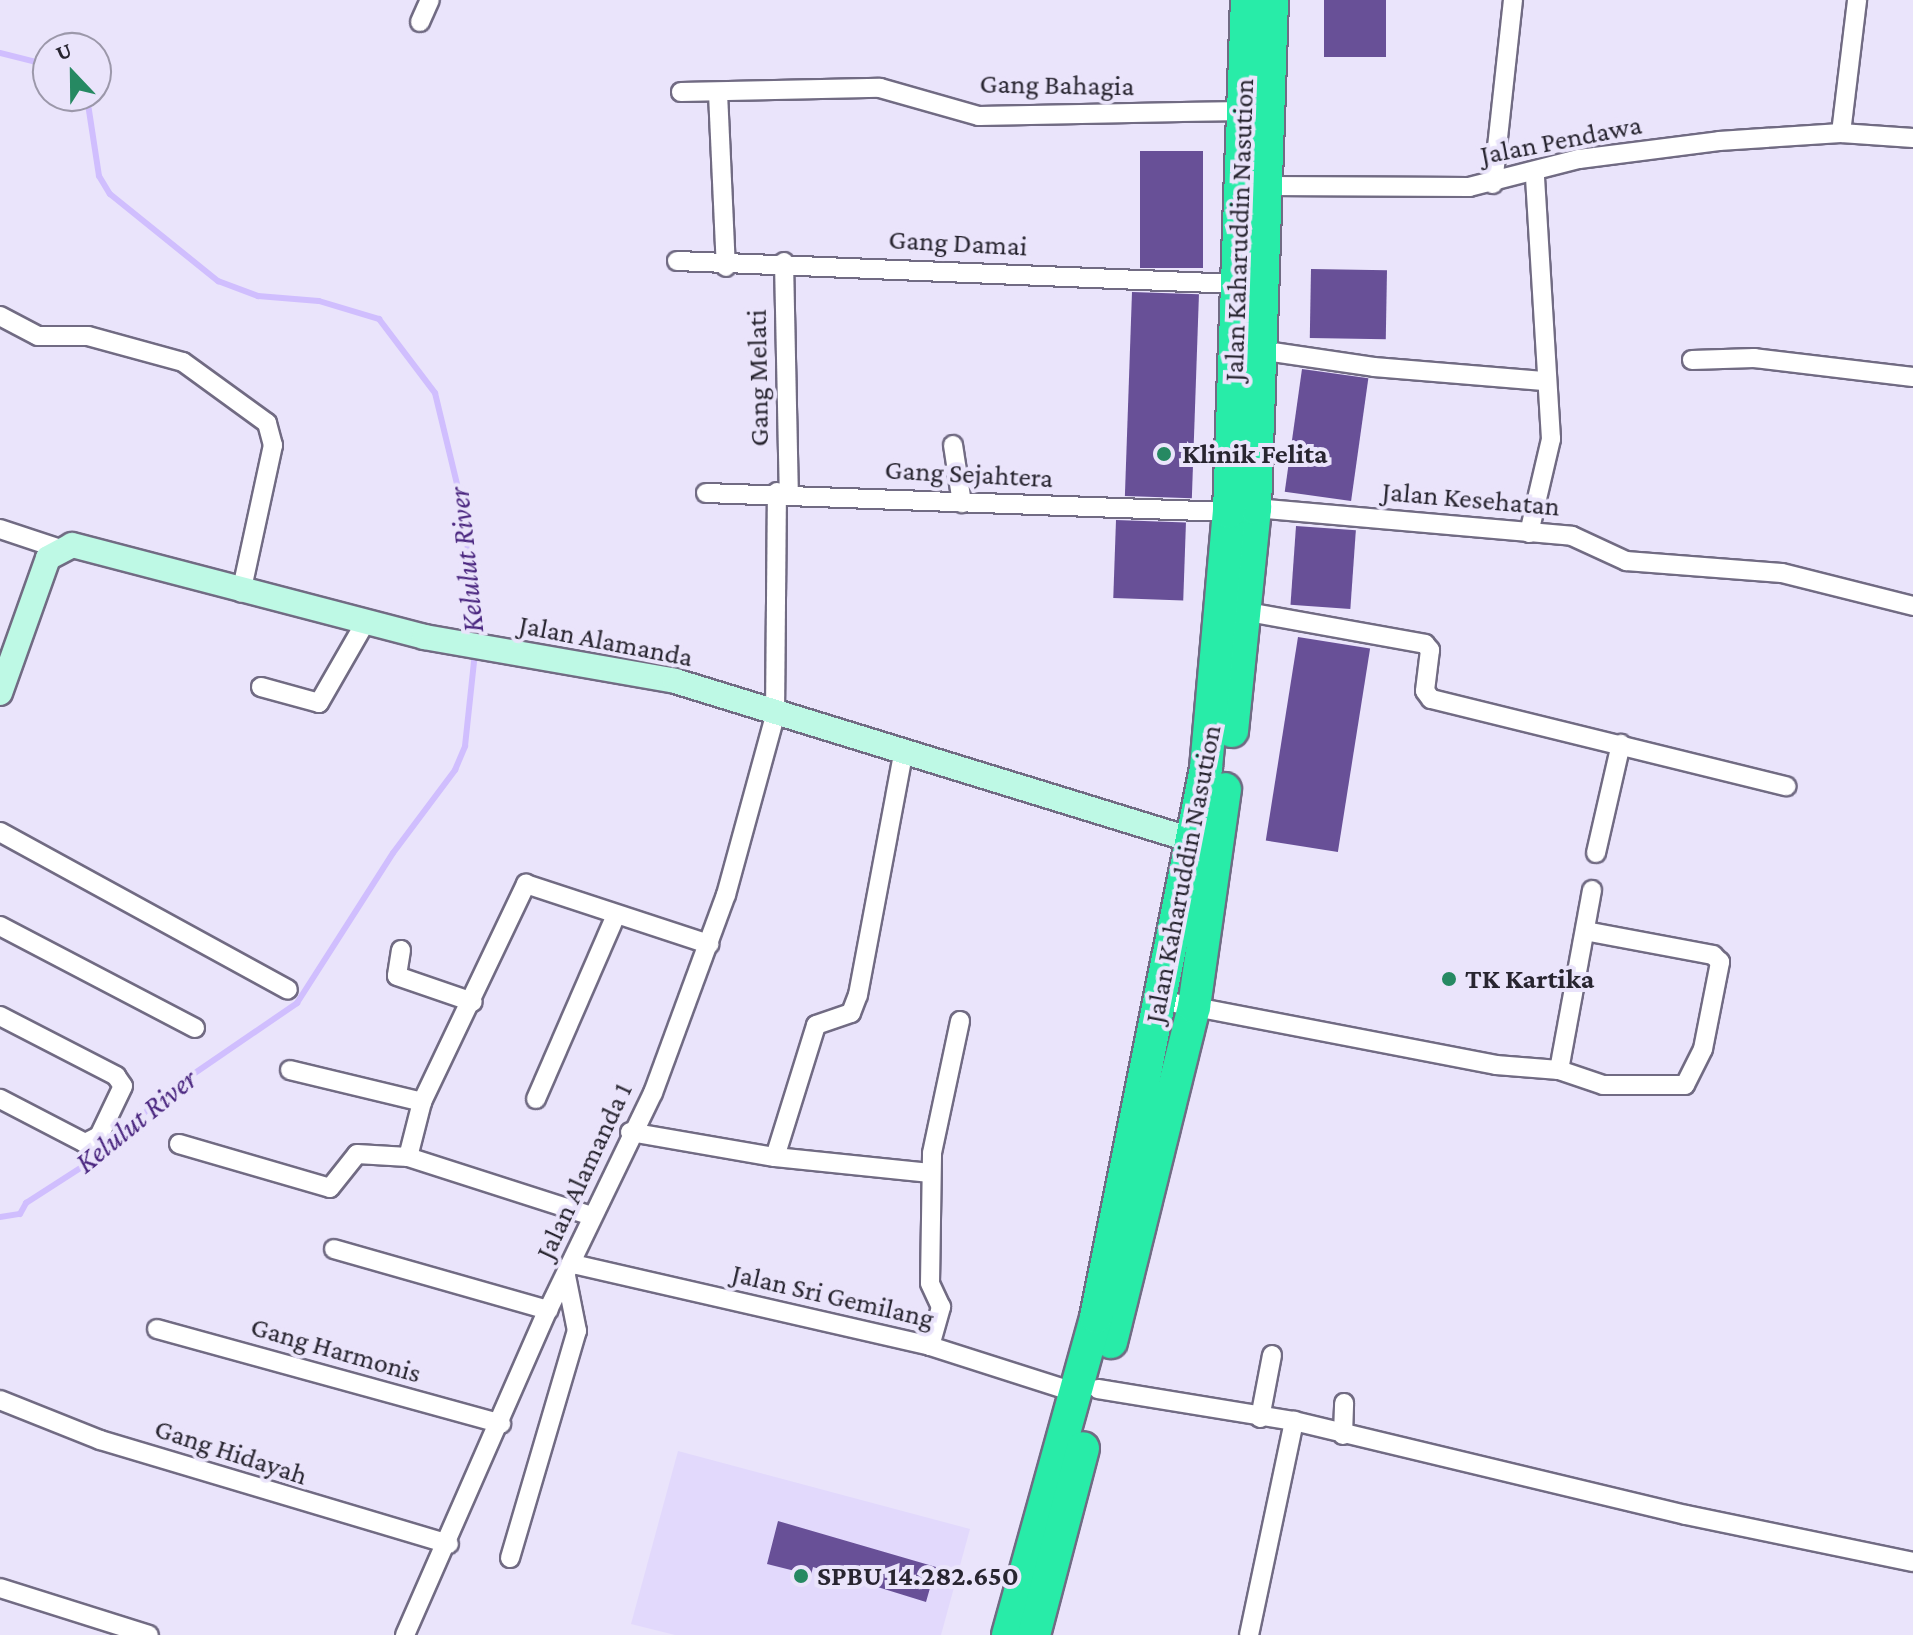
<!DOCTYPE html>
<style>
body{margin:0}
#map{position:relative;width:1913px;height:1635px;overflow:hidden;background:#eae4fb;font-family:"Crimson Pro",serif}
div>[style]{position:absolute}
.built>*{inset:0;background:#e2d9fc}
.stream>*{height:6px;margin:-3px;padding:0 3px;transform-origin:3px;border-radius:3px;background:#d0befe}
.building>*{inset:0;background:#685097;transform-origin:0 0}
.roads{filter:drop-shadow(2px 0 #716b83) drop-shadow(-2px 0 #716b83) drop-shadow(0 2px #716b83) drop-shadow(0 -2px #716b83)}
.street>*{height:18px;margin:-9px;padding:0 9px;transform-origin:9px;border-radius:9px;background:#fff}
.secondary>*{height:24px;margin:-12px;padding:0 12px;transform-origin:12px;border-radius:12px;background:#bef9e5}
.highway>*{height:32px;margin:-16px;padding:0 16px;transform-origin:16px;border-radius:16px;background:#28eca8}
.dots>*{width:22px;height:22px;translate:-50% -50%;box-sizing:border-box;border:4px solid #eae4fb;border-radius:50%}
span{translate:-50% -50%;white-space:nowrap;text-align:center;line-height:1.15;-webkit-text-stroke:8px #eae4fb;paint-order:stroke}
.street-label{font-size:28px;color:#282530}
.poi-label{font-size:28px;color:#282530;font-weight:700}
.left{translate:0 -50%;text-align:left}
.water-label{font-size:30px;color:#4a267f;font-style:italic}
.north{position:absolute;left:32px;top:32px;width:80px;height:80px;box-sizing:border-box;background:#eae4fb;border:2px solid #9c98aa;border-radius:50%;rotate:338deg;font-size:22px;font-weight:700;line-height:32px;text-align:center;color:#282530}
.north::after{content:'';display:block;margin:auto;width:28px;height:36px;background:#268962;clip-path:polygon(50% 0,100% 100%,50% 72%,0 100%)}
</style>
<div id="map">
<div class="built">
<div style="clip-path:polygon(678px 1451px,970px 1529px,941px 1635px,675px 1635px,631px 1624px)"></div>
</div>
<div class="stream">
<div style="left:0;top:53px;width:49px;rotate:14deg"></div>
<div style="left:81px;top:96px;width:11px;rotate:49deg"></div>
<div style="left:88px;top:104px;width:73px;rotate:81.3deg"></div>
<div style="left:99px;top:176px;width:21px;rotate:59deg"></div>
<div style="left:110px;top:194px;width:139px;rotate:38.9deg"></div>
<div style="left:218px;top:281px;width:43px;rotate:20.6deg"></div>
<div style="left:258px;top:296px;width:61px;rotate:4.7deg"></div>
<div style="left:319px;top:301px;width:63px;rotate:16.7deg"></div>
<div style="left:379px;top:319px;width:93px;rotate:52.9deg"></div>
<div style="left:435px;top:393px;width:128px;rotate:76.4deg"></div>
<div style="left:465px;top:517px;width:124px;rotate:84.9deg"></div>
<div style="left:0;top:1217px;width:20px;rotate:-9deg"></div>
<div style="left:20px;top:1214px;width:13px;rotate:-61deg"></div>
<div style="left:26px;top:1203px;width:103px;rotate:-32.8deg"></div>
<div style="left:113px;top:1147px;width:65px;rotate:-47.5deg"></div>
<div style="left:157px;top:1099px;width:170px;rotate:-34.4deg"></div>
<div style="left:297px;top:1003px;width:178px;rotate:-57.4deg"></div>
<div style="left:393px;top:853px;width:104px;rotate:-53.2deg"></div>
<div style="left:455px;top:770px;width:26px;rotate:-67deg"></div>
<div style="left:465px;top:746px;width:95px;rotate:-83.9deg"></div>
</div>
<div class="building">
<div style="left:1324px;top:0;width:62px;height:57px"></div>
<div style="left:1140px;top:151px;width:63px;height:117px"></div>
<div style="left:1311px;top:269px;width:76px;height:69px;rotate:1deg"></div>
<div style="left:1132px;top:292px;width:67px;height:204px;rotate:2deg"></div>
<div style="left:1302px;top:369px;width:67px;height:124px;rotate:8deg"></div>
<div style="left:1116px;top:520px;width:70px;height:78px;rotate:2deg"></div>
<div style="left:1296px;top:526px;width:60px;height:79px;rotate:4deg"></div>
<div style="left:1298px;top:637px;width:73px;height:206px;rotate:9deg"></div>
<div style="clip-path:polygon(778px 1521px,936px 1567px,926px 1602px,813px 1567px,811px 1575px,767px 1564px)"></div>
</div>
<div class="roads">
<div class="street">
<div style="left:420px;top:22px;width:24px;rotate:-66deg"></div>
<div style="left:681px;top:92px;width:199px;rotate:-1.2deg"></div>
<div style="left:880px;top:88px;width:103px;rotate:15.8deg"></div>
<div style="left:979px;top:116px;width:265px;rotate:-1.1deg"></div>
<div style="left:718px;top:93px;width:174px;rotate:87.4deg"></div>
<div style="left:1841px;top:133px;width:134px;rotate:-83.1deg"></div>
<div style="left:1493px;top:184px;width:185px;rotate:-83.8deg"></div>
<div style="left:1268px;top:186px;width:201px;rotate:0.3deg"></div>
<div style="left:1469px;top:187px;width:114px;rotate:-14.3deg"></div>
<div style="left:1579px;top:159px;width:141px;rotate:-7.3deg"></div>
<div style="left:1719px;top:141px;width:122px;rotate:-3.8deg"></div>
<div style="left:1841px;top:133px;width:72px;rotate:4deg"></div>
<div style="left:677px;top:261px;width:561px;rotate:2.35deg"></div>
<div style="left:784px;top:262px;width:231px;rotate:88.8deg"></div>
<div style="left:0;top:316px;width:43px;rotate:27.8deg"></div>
<div style="left:38px;top:336px;width:50px"></div>
<div style="left:88px;top:336px;width:98px;rotate:15.3deg"></div>
<div style="left:183px;top:362px;width:104px;rotate:36deg"></div>
<div style="left:267px;top:423px;width:23px;rotate:75deg"></div>
<div style="left:273px;top:445px;width:151px;rotate:102.2deg"></div>
<div style="left:1259px;top:350px;width:116px;rotate:8.4deg"></div>
<div style="left:1374px;top:367px;width:173px;rotate:4.7deg"></div>
<div style="left:1692px;top:360px;width:62px;rotate:-1.8deg"></div>
<div style="left:1754px;top:358px;width:160px;rotate:6.8deg"></div>
<div style="left:953px;top:445px;width:59px;rotate:81.2deg"></div>
<div style="left:706px;top:493px;width:523px;rotate:2.08deg"></div>
<div style="left:1255px;top:508px;width:318px;rotate:5deg"></div>
<div style="left:1572px;top:536px;width:60px;rotate:24.8deg"></div>
<div style="left:1626px;top:561px;width:156px;rotate:4.4deg"></div>
<div style="left:1782px;top:573px;width:135px;rotate:14.1deg"></div>
<div style="left:0;top:529px;width:63px;rotate:18.4deg"></div>
<div style="left:1529px;top:533px;width:97px;rotate:-76.8deg"></div>
<div style="left:1551px;top:439px;width:265px;rotate:-93.5deg"></div>
<div style="left:1248px;top:612px;width:180px;rotate:10.2deg"></div>
<div style="left:1425px;top:644px;width:8px;rotate:50deg"></div>
<div style="left:1430px;top:650px;width:41px;rotate:97deg"></div>
<div style="left:1425px;top:691px;width:10px;rotate:53deg"></div>
<div style="left:1431px;top:699px;width:366px;rotate:13.8deg"></div>
<div style="left:261px;top:687px;width:60px;rotate:15.4deg"></div>
<div style="left:319px;top:703px;width:92px;rotate:-60.1deg"></div>
<div style="left:0;top:832px;width:328px;rotate:28.7deg"></div>
<div style="left:1596px;top:853px;width:112px;rotate:-77.1deg"></div>
<div style="left:0;top:926px;width:220px;rotate:27.6deg"></div>
<div style="left:401px;top:950px;width:26px;rotate:99deg"></div>
<div style="left:397px;top:976px;width:80px;rotate:18.9deg"></div>
<div style="left:1159px;top:1000px;width:343px;rotate:10.9deg"></div>
<div style="left:1496px;top:1065px;width:63px;rotate:4.5deg"></div>
<div style="left:1559px;top:1070px;width:46px;rotate:18.8deg"></div>
<div style="left:1603px;top:1085px;width:82px"></div>
<div style="left:1685px;top:1085px;width:40px;rotate:-63.4deg"></div>
<div style="left:1703px;top:1049px;width:89px;rotate:-78.9deg"></div>
<div style="left:1720px;top:962px;width:10px;rotate:-135deg"></div>
<div style="left:1713px;top:955px;width:130px;rotate:-169.4deg"></div>
<div style="left:0;top:1016px;width:131px;rotate:27.3deg"></div>
<div style="left:116px;top:1076px;width:12px;rotate:55deg"></div>
<div style="left:123px;top:1086px;width:55px;rotate:115.6deg"></div>
<div style="left:99px;top:1136px;width:16px;rotate:153deg"></div>
<div style="left:85px;top:1143px;width:96px;rotate:-152.6deg"></div>
<div style="left:290px;top:1070px;width:136px;rotate:13.6deg"></div>
<div style="left:1559px;top:1070px;width:183px;rotate:-79.6deg"></div>
<div style="left:536px;top:1099px;width:201px;rotate:-66.5deg"></div>
<div style="left:630px;top:1132px;width:147px;rotate:9.8deg"></div>
<div style="left:775px;top:1157px;width:156px;rotate:5.9deg"></div>
<div style="left:179px;top:1144px;width:157px;rotate:16.2deg"></div>
<div style="left:330px;top:1188px;width:43px;rotate:-51.5deg"></div>
<div style="left:357px;top:1154px;width:51px;rotate:3.4deg"></div>
<div style="left:408px;top:1157px;width:193px;rotate:17.8deg"></div>
<div style="left:408px;top:1157px;width:57px;rotate:-75.7deg"></div>
<div style="left:422px;top:1102px;width:242px;rotate:-64.5deg"></div>
<div style="left:526px;top:884px;width:193px;rotate:18.2deg"></div>
<div style="left:775px;top:1157px;width:138px;rotate:-72.7deg"></div>
<div style="left:816px;top:1025px;width:37px;rotate:-19deg"></div>
<div style="left:851px;top:1013px;width:19px;rotate:-69deg"></div>
<div style="left:858px;top:995px;width:245px;rotate:-79.4deg"></div>
<div style="left:334px;top:1249px;width:223px;rotate:15.9deg"></div>
<div style="left:573px;top:1264px;width:366px;rotate:12.9deg"></div>
<div style="left:930px;top:1346px;width:154px;rotate:17.7deg"></div>
<div style="left:157px;top:1329px;width:357px;rotate:15.4deg"></div>
<div style="left:930px;top:1346px;width:41px;rotate:-74.2deg"></div>
<div style="left:941px;top:1307px;width:26px;rotate:-115deg"></div>
<div style="left:930px;top:1283px;width:130px;rotate:-89.1deg"></div>
<div style="left:932px;top:1153px;width:135px;rotate:-78deg"></div>
<div style="left:1098px;top:1389px;width:199px;rotate:9.3deg"></div>
<div style="left:1294px;top:1421px;width:403px;rotate:13.5deg"></div>
<div style="left:1686px;top:1515px;width:232px;rotate:11.7deg"></div>
<div style="left:0;top:1400px;width:108px;rotate:21.8deg"></div>
<div style="left:100px;top:1440px;width:364px;rotate:16.6deg"></div>
<div style="left:1260px;top:1418px;width:64px;rotate:-79.2deg"></div>
<div style="left:1343px;top:1435px;width:32px;rotate:-88deg"></div>
<div style="left:510px;top:1558px;width:237px;rotate:-73.6deg"></div>
<div style="left:577px;top:1331px;width:56px;rotate:-101.3deg"></div>
<div style="left:0;top:1588px;width:156px;rotate:17.5deg"></div>
<div style="left:405px;top:1635px;width:355px;rotate:-66.3deg"></div>
<div style="left:548px;top:1310px;width:241px;rotate:-64.2deg"></div>
<div style="left:653px;top:1093px;width:211px;rotate:-69.8deg"></div>
<div style="left:726px;top:895px;width:186px;rotate:-74.7deg"></div>
<div style="left:775px;top:716px;width:224px;rotate:-89.5deg"></div>
<div style="left:1249px;top:1635px;width:219px;rotate:-78.1deg"></div>
</div>
<div class="secondary">
<div style="left:0;top:693px;width:143px;rotate:-70.4deg"></div>
<div style="left:48px;top:558px;width:27px;rotate:-28deg"></div>
<div style="left:72px;top:545px;width:364px;rotate:14.6deg"></div>
<div style="left:424px;top:637px;width:255px;rotate:9.9deg"></div>
<div style="left:675px;top:681px;width:544px;rotate:17.1deg"></div>
</div>
<div class="highway">
<div style="left:1232px;top:731px;width:224px;rotate:-84.1deg"></div>
<div style="left:1255px;top:508px;width:508px;rotate:-88.08deg"></div>
<div style="left:1111px;top:1342px;width:345px;rotate:-76.1deg"></div>
<div style="left:1194px;top:1007px;width:220px;rotate:-81.9deg"></div>
<div style="left:1008px;top:1635px;width:330px;rotate:-74.5deg"></div>
<div style="left:1096px;top:1317px;width:560px;rotate:-78.67deg"></div>
<div style="left:1206px;top:768px;width:257px;rotate:-84.9deg"></div>
<div style="left:1229px;top:512px;width:512px;rotate:-87.99deg"></div>
<div style="left:1034px;top:1635px;width:193px;rotate:-75.3deg"></div>
</div>
</div>
<div class="dots">
<div style="left:1164px;top:454px;background:#268962"></div>
<div style="left:1449px;top:979px;background:#268962"></div>
<div style="left:801px;top:1576px;background:#268962"></div>
</div>
<div class="street-label">
<span style="left:1057px;top:85px;rotate:1deg">Gang Bahagia</span>
<span style="left:1561px;top:140px;rotate:-11deg">Jalan Pendawa</span>
<span style="left:1239px;top:230px;rotate:-88deg">Jalan Kaharuddin Nasution</span>
<span style="left:958px;top:243px;rotate:3deg">Gang Damai</span>
<span style="left:758px;top:378px;rotate:-91deg">Gang Melati</span>
<span style="left:969px;top:474px;rotate:3deg">Gang Sejahtera</span>
<span style="left:1471px;top:499px;rotate:5deg">Jalan Kesehatan</span>
<span style="left:606px;top:641px;rotate:11deg">Jalan Alamanda</span>
<span style="left:1183px;top:874px;rotate:-79deg">Jalan Kaharuddin Nasution</span>
<span style="left:584px;top:1171px;rotate:-65deg">Jalan Alamanda 1</span>
<span style="left:833px;top:1296px;rotate:13deg">Jalan Sri Gemilang</span>
<span style="left:336px;top:1350px;rotate:16deg">Gang Harmonis</span>
<span style="left:231px;top:1452px;rotate:18deg">Gang Hidayah</span>
</div>
<div class="poi-label">
<span class="left" style="left:1182px;top:454px">Klinik Felita</span>
<span class="left" style="left:1465px;top:979px">TK Kartika</span>
<span class="left" style="left:817px;top:1576px">SPBU 14.282.650</span>
</div>
<div class="water-label">
<span style="left:466px;top:560px;rotate:-96deg">Kelulut River</span>
<span style="left:136px;top:1121px;rotate:-39deg">Kelulut River</span>
</div>
<div class="north">U</div>
</div>
